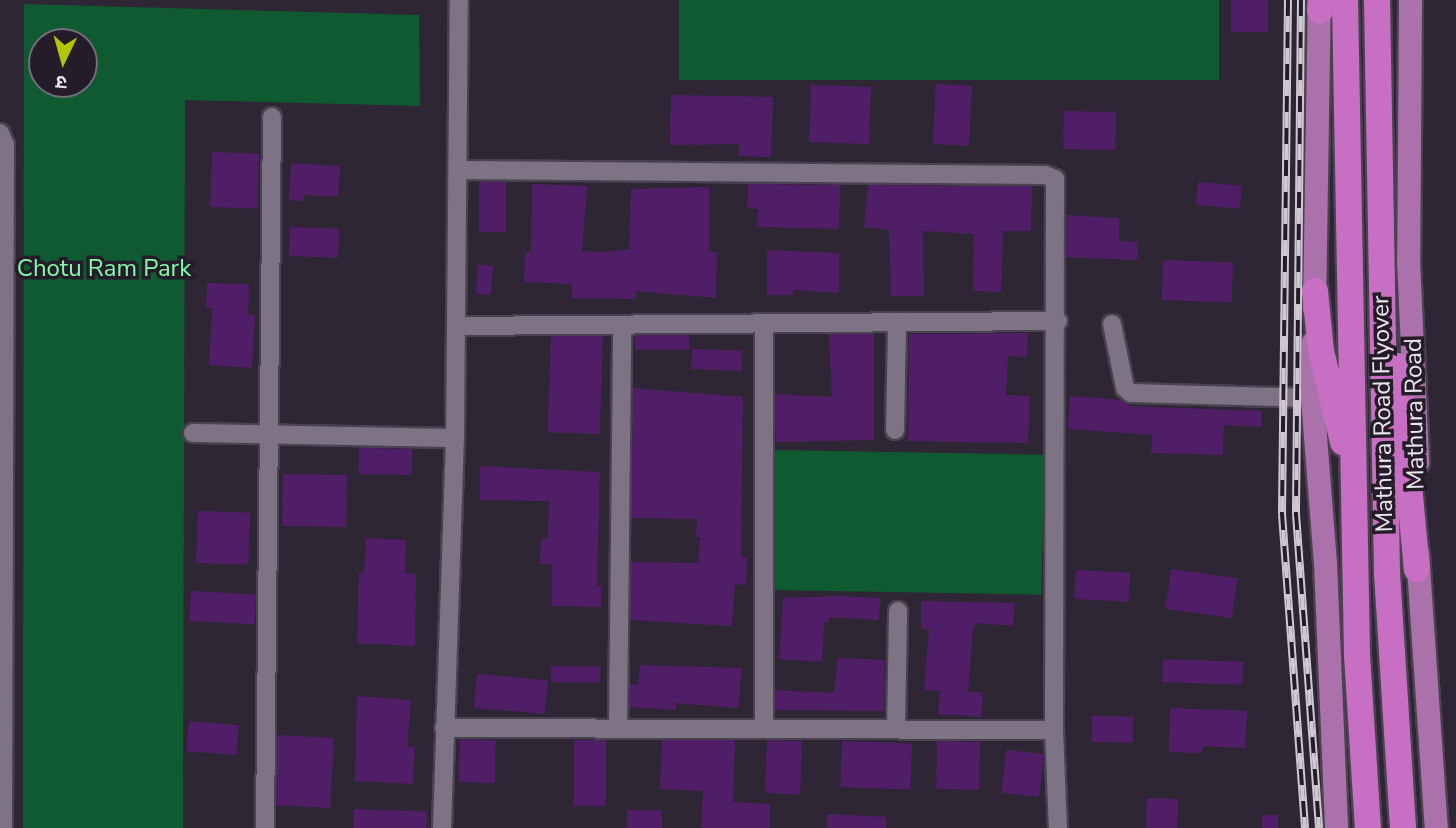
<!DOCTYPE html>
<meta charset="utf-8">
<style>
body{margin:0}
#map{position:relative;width:1456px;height:828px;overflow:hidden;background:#2f2635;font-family:"Nunito Sans","Noto Sans Devanagari",sans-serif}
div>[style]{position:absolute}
.green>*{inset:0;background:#0f5a30;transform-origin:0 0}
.building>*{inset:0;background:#501e67;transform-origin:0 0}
.roads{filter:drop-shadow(2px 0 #4a424f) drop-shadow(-2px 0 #4a424f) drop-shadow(0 2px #4a424f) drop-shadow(0 -2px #4a424f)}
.minor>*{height:18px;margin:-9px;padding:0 9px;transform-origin:9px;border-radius:9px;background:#7e7385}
.major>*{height:23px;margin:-11.5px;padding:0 11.5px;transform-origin:11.5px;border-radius:11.5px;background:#aa71aa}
.highway>*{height:26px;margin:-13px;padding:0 13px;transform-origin:13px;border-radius:13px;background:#c76fc2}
.rail>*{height:8px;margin-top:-4px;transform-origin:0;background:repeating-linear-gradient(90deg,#251c2a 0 16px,#cfc8d3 0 32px);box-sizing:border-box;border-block:2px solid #cfc8d3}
span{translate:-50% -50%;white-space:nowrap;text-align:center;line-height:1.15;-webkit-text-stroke:7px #251c2a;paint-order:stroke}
.park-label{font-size:24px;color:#80faaa}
.street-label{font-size:24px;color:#ebe5ef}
.north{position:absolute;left:28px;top:28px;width:70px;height:70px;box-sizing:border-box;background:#251c2a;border:2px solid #746c79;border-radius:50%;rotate:185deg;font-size:19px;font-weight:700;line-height:28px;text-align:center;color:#ebe5ef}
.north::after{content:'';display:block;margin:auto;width:24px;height:32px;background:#b1c500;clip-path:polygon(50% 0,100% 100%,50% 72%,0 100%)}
</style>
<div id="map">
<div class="green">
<div style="left:679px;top:0;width:540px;height:80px"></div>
<div style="clip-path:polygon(evenodd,24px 4px,419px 15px,420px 106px,185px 100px,183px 828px,23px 828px,24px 4px,42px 42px,84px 42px,84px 84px,42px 84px,42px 42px)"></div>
<div style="left:775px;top:450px;width:269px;height:140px;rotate:1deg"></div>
</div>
<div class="building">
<div style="left:1231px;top:0;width:37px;height:32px"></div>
<div style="left:936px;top:84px;width:36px;height:60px;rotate:3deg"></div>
<div style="left:811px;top:85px;width:60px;height:57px;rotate:2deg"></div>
<div style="clip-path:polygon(671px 95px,773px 97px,771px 157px,738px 156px,739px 144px,670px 145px)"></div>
<div style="left:1064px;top:111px;width:52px;height:38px;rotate:1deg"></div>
<div style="left:212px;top:152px;width:47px;height:55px;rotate:2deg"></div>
<div style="clip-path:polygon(291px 163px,340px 166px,338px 197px,304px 195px,303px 201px,289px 200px)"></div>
<div style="left:479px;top:182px;width:27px;height:50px"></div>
<div style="left:1198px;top:182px;width:44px;height:23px;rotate:5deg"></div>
<div style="clip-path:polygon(532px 184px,587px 186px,582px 251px,608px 252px,629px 249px,631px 189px,709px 187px,709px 252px,717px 252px,716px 298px,636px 291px,636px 299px,572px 298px,572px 284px,524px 282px,525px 252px,531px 252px)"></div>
<div style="clip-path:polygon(748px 184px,840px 185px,839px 229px,757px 227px,758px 209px,747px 208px)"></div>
<div style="clip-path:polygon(868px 185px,1032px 186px,1031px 231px,1003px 231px,1001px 292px,973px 291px,974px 234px,923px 231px,924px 296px,891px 296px,889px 230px,864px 227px)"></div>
<div style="clip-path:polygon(1067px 215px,1119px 218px,1119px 241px,1138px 242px,1137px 260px,1066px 257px)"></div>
<div style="left:290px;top:227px;width:49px;height:29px;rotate:2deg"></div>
<div style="clip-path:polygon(767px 250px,839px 253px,839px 293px,793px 290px,793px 295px,767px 295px)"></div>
<div style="left:1163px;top:260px;width:70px;height:40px;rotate:2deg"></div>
<div style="left:478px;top:265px;width:15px;height:29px;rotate:4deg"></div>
<div style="clip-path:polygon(207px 283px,249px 284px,248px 315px,255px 315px,252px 368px,209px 365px,212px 308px,206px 308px)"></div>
<div style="clip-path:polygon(1028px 333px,1027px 357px,1008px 356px,1006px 395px,1030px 396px,1028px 443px,908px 441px,909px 334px)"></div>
<div style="clip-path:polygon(829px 334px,874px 334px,874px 440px,776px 442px,775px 394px,832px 397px)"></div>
<div style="left:689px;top:335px;width:15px;height:54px;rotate:90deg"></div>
<div style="left:603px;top:336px;width:98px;height:52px;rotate:92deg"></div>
<div style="left:692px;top:349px;width:50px;height:20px;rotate:2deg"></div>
<div style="clip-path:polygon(633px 388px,743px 397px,741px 557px,747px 558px,746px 585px,735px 584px,732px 626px,630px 620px,631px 562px,698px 563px,700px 537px,696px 537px,697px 519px,631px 518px)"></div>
<div style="clip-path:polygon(1070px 396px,1122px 400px,1129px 406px,1262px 411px,1261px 427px,1224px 425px,1223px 455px,1151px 453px,1152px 435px,1068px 429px)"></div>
<div style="left:359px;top:448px;width:53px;height:26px;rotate:1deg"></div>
<div style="clip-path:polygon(480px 466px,600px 472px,597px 586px,601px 586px,601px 607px,552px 606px,552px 564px,540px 564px,541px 539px,548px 539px,549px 501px,480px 500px)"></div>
<div style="left:283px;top:474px;width:64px;height:52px;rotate:1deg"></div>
<div style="left:198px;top:511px;width:52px;height:52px;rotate:2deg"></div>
<div style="clip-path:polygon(366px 538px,406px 540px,405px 573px,416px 574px,415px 646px,357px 643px,359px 572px,364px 572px)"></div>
<div style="left:1171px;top:569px;width:67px;height:40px;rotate:8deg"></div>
<div style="left:1076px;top:570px;width:54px;height:29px;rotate:3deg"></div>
<div style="left:191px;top:591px;width:65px;height:30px;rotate:3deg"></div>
<div style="clip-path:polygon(839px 596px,880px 598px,879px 620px,829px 617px,829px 622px,824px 622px,822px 662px,779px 659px,783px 598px)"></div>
<div style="clip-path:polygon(921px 601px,1015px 603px,1013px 626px,977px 623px,973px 630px,968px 692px,983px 693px,981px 717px,938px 714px,940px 691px,924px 690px,929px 629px,921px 629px)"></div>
<div style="clip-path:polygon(838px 658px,885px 660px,884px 711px,775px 710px,775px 690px,834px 693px)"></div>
<div style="left:1163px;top:659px;width:80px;height:23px;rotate:2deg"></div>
<div style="clip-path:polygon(640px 665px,742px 668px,738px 708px,676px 703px,676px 710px,630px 707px,630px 684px,638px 685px)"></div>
<div style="left:551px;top:666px;width:49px;height:16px;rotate:1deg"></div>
<div style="left:477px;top:674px;width:71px;height:34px;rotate:5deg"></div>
<div style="clip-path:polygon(357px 696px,411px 700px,407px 747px,415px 747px,413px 784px,355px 781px)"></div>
<div style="clip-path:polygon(1170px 708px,1247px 711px,1245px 748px,1203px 746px,1202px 753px,1169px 752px)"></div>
<div style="left:1092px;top:716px;width:41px;height:26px;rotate:1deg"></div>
<div style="left:189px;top:721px;width:50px;height:30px;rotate:5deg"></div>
<div style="left:277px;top:735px;width:57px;height:70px;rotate:3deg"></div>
<div style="left:460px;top:739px;width:36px;height:43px;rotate:2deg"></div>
<div style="left:574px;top:740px;width:32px;height:66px"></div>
<div style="clip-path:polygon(662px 740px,735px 740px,733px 802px,770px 804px,770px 828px,701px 828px,703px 791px,660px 789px)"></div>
<div style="left:767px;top:740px;width:35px;height:53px;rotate:2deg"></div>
<div style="left:842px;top:741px;width:70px;height:46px;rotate:2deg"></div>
<div style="left:937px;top:741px;width:43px;height:48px;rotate:1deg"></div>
<div style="left:1006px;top:750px;width:38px;height:43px;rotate:6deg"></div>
<div style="left:1147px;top:798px;width:31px;height:30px;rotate:2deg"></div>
<div style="left:354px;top:809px;width:73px;height:19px;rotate:2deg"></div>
<div style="left:627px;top:810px;width:35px;height:18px"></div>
<div style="clip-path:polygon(827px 814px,886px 817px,886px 828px,827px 828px)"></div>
<div style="left:1262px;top:815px;width:16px;height:13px"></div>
</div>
<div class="roads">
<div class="minor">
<div style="left:0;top:133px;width:13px;rotate:67deg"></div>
<div style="left:5px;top:145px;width:683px;rotate:90.17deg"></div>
<div style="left:458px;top:170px;width:587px;rotate:0.49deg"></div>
<div style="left:1045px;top:175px;width:11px;rotate:22deg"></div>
<div style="left:1055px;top:179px;width:551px;rotate:90.1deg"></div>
<div style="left:1054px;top:730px;width:98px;rotate:87.7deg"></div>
<div style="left:1112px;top:324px;width:65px;rotate:78.5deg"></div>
<div style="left:1125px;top:388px;width:8px;rotate:40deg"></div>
<div style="left:1131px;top:393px;width:181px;rotate:1.6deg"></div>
<div style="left:456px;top:326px;width:602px;rotate:-0.48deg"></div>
<div style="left:895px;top:430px;width:108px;rotate:-88.9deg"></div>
<div style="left:193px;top:433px;width:262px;rotate:1.1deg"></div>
<div style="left:444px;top:728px;width:610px;rotate:0.19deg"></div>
<div style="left:618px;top:729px;width:404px;rotate:-89.4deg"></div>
<div style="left:764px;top:729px;width:406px;rotate:-90deg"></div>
<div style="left:896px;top:729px;width:118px;rotate:-89deg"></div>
<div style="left:265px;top:828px;width:711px;rotate:-89.44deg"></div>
<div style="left:442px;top:828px;width:390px;rotate:-88.1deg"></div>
<div style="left:455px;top:438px;width:438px;rotate:-89.5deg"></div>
</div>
<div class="major">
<div style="left:1410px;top:0;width:260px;rotate:90.4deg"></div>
<div style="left:1408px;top:260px;width:202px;rotate:87.4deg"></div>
<div style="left:1314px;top:308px;width:308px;rotate:-89.1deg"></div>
<div style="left:1313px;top:342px;width:56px;rotate:91deg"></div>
<div style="left:1312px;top:398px;width:166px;rotate:85.5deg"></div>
<div style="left:1325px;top:563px;width:265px;rotate:87.6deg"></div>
<div style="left:1417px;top:552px;width:277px;rotate:86.1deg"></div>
</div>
<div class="highway">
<div style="left:1345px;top:0;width:655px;rotate:88.95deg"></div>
<div style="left:1357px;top:655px;width:173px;rotate:86.4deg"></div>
<div style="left:1377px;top:0;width:573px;rotate:89deg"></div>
<div style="left:1387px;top:573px;width:256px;rotate:86.4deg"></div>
<div style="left:1320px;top:11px;width:11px;rotate:-85deg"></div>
<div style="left:1315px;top:291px;width:60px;rotate:84.3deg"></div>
<div style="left:1321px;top:351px;width:94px;rotate:76.4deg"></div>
<div style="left:1398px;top:366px;width:204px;rotate:84.7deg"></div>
</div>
</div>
<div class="rail">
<div style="left:1288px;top:0;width:514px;rotate:90.67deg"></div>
<div style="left:1282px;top:514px;width:315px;rotate:85.8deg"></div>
<div style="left:1301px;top:0;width:514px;rotate:90.56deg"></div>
<div style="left:1296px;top:514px;width:315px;rotate:85.8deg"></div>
</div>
<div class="park-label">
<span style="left:104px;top:269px">Chotu Ram Park</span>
</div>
<div class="street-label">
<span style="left:1383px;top:414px;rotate:-91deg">Mathura Road Flyover</span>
<span style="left:1415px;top:414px;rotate:-91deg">Mathura Road</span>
</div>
<div class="north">उ</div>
</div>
